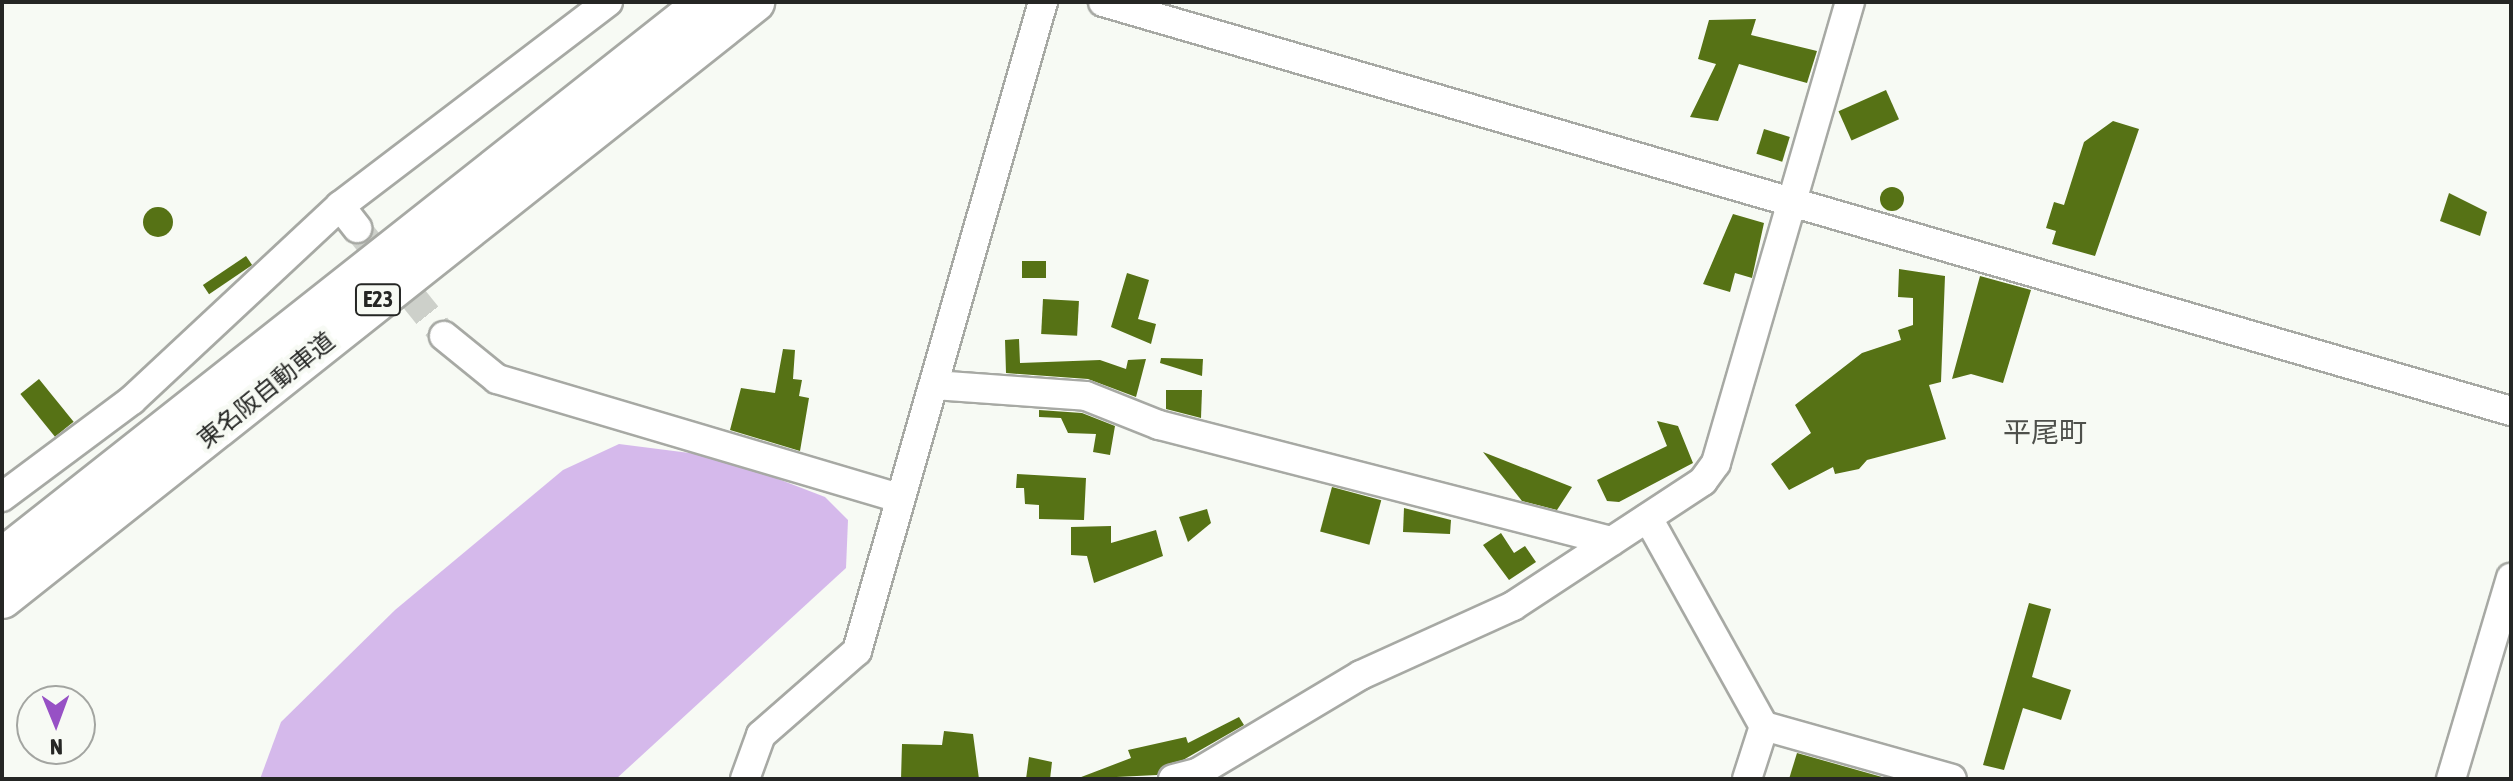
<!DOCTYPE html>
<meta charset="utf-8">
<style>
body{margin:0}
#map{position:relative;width:2513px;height:781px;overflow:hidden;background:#f7faf4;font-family:"Asap Condensed","Noto Sans JP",sans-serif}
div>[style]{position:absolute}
.green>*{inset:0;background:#d5b9eb}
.building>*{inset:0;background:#567215;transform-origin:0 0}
.round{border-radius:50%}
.minor-tunnel>*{height:28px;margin-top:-14px;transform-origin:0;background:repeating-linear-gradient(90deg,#cdd0ca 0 28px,transparent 0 42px)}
.roads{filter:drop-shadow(2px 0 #a7a9a4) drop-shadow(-2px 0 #a7a9a4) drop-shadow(0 2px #a7a9a4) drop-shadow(0 -2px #a7a9a4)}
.minor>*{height:28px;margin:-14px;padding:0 14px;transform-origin:14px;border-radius:14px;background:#fff}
.highway>*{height:40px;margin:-20px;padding:0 20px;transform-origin:20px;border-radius:20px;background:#fff}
span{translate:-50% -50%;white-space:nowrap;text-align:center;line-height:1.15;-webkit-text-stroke:8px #f7faf4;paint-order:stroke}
.shield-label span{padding:2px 6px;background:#f7faf4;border:2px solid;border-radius:6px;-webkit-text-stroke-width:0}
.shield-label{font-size:22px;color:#252624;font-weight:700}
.street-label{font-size:24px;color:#252624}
.quarter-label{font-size:28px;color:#4e504b}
.frame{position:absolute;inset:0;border:4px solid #252624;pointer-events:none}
.north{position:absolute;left:16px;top:685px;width:80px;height:80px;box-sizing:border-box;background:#f7faf4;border:2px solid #a3a5a1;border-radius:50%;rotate:179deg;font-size:22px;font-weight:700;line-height:32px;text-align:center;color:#252624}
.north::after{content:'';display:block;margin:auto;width:28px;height:36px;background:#9751c5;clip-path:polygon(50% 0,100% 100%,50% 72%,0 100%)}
</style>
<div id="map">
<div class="green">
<div style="clip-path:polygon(619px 444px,721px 457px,825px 497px,848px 520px,846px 568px,616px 779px,260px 779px,281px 722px,395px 610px,563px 470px)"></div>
</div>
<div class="building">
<div style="clip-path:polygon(1756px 19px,1751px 35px,1817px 51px,1807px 83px,1739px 64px,1718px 121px,1690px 117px,1716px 64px,1698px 59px,1709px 20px)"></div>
<div style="left:1886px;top:90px;width:32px;height:52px;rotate:66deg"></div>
<div style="clip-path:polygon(2113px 121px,2139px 129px,2095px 256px,2052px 244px,2056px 231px,2046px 228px,2054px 202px,2064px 205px,2084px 142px)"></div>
<div style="left:1764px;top:129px;width:27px;height:26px;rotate:17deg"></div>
<div class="round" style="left:1880px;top:187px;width:24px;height:24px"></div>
<div style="clip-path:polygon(2449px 193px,2487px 212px,2480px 236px,2440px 221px)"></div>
<div class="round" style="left:143px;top:207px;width:30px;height:30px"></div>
<div style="clip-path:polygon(1733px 214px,1764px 223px,1752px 278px,1735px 273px,1730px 292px,1703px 284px)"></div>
<div style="left:246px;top:256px;width:11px;height:52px;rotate:56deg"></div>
<div style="left:1022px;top:261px;width:24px;height:17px"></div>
<div style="clip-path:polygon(1899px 269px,1945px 276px,1941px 382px,1929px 385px,1946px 439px,1867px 460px,1859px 469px,1835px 474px,1833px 467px,1789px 490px,1771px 464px,1811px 433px,1795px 405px,1862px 353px,1901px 340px,1898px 330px,1913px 325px,1913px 298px,1898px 297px)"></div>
<div style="clip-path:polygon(1127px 273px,1149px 280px,1138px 319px,1156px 324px,1151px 344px,1111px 327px)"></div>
<div style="clip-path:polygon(1980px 276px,2031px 290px,2003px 383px,1971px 374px,1952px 379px)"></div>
<div style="left:1043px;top:299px;width:36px;height:35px;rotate:3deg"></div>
<div style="clip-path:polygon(1019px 339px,1020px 363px,1100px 360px,1126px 369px,1128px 360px,1146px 359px,1136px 397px,1088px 379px,1006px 373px,1005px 340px)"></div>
<div style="clip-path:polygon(783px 349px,795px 350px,793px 379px,802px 380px,799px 396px,809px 398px,800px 451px,730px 430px,741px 388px,775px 393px)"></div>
<div style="clip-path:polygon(1161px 358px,1203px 359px,1202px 376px,1160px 363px)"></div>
<div style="left:39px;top:379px;width:55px;height:24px;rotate:51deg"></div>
<div style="clip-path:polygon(1166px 390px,1202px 390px,1201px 418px,1166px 409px)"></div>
<div style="clip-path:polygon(1039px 410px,1082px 413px,1115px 426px,1110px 455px,1093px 452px,1096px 434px,1068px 433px,1061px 418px,1039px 417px)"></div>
<div style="clip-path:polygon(1657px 421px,1678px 426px,1693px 463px,1619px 502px,1607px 501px,1597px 480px,1667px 446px)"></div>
<div style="clip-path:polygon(1483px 452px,1572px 487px,1557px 510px,1522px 501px)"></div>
<div style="clip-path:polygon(1017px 474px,1086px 478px,1084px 520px,1039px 519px,1039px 505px,1025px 504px,1024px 488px,1016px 488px)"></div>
<div style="left:1332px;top:487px;width:51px;height:46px;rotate:15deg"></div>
<div style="clip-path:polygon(1404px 508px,1451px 520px,1450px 534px,1403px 532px)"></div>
<div style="clip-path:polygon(1207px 509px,1211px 523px,1188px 542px,1179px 517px)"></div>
<div style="clip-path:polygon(1111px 526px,1111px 543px,1156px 530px,1163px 556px,1094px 583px,1087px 556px,1071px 555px,1071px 527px)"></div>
<div style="clip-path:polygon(1501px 533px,1514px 553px,1525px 546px,1536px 562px,1509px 580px,1483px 545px)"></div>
<div style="clip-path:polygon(2029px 603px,2051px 609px,2032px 677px,2071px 690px,2061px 720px,2023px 708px,2004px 770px,1983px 765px)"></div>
<div style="clip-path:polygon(1239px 717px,1244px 725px,1157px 775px,1076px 779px,1131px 758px,1128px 750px,1186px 737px,1188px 743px)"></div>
<div style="clip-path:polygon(944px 731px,973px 734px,979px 779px,901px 779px,902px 744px,942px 745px)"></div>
<div style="clip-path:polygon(1797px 753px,1889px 779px,1789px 779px)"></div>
<div style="clip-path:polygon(1029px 757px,1052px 762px,1050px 779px,1026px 779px)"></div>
</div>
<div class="minor-tunnel">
<div style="left:357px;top:228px;width:139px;rotate:51.1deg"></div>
</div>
<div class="roads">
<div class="minor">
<div style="left:1103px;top:2px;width:1466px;rotate:16.2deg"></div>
<div style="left:340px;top:206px;width:28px;rotate:52deg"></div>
<div style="left:444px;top:336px;width:68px;rotate:39.1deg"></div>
<div style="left:497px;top:379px;width:418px;rotate:16.5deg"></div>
<div style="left:934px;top:385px;width:152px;rotate:4.1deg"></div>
<div style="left:1086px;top:396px;width:79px;rotate:21.7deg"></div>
<div style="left:1159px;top:425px;width:467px;rotate:14.4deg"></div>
<div style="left:2px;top:497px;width:162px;rotate:-36.7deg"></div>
<div style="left:132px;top:400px;width:284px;rotate:-43deg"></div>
<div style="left:340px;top:206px;width:337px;rotate:-37.3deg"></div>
<div style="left:1648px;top:518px;width:238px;rotate:60.9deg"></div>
<div style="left:1764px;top:726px;width:195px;rotate:15.7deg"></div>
<div style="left:745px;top:779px;width:47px;rotate:-70deg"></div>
<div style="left:761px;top:735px;width:128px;rotate:-41.2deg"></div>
<div style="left:857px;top:651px;width:675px;rotate:-74.01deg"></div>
<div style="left:1173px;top:779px;width:25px;rotate:-14deg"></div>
<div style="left:1197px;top:773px;width:191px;rotate:-30.9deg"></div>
<div style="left:1361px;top:675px;width:167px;rotate:-24.4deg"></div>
<div style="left:1513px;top:606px;width:227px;rotate:-33.3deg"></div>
<div style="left:1703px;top:481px;width:22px;rotate:-54deg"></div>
<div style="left:1716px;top:463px;width:480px;rotate:-73.8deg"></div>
<div style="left:1747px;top:779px;width:56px;rotate:-72.2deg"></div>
<div style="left:2451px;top:779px;width:210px;rotate:-73.4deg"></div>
</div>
<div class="highway">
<div style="left:2px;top:559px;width:898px;rotate:-38.31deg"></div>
<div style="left:2px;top:598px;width:960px;rotate:-38.4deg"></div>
</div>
</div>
<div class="shield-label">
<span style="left:378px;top:300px">E23</span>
</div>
<div class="street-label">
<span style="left:266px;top:390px;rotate:-39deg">東名阪自動車道</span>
</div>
<div class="quarter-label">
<span style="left:2045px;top:432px">平尾町</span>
</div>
<div class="frame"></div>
<div class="north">N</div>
</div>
